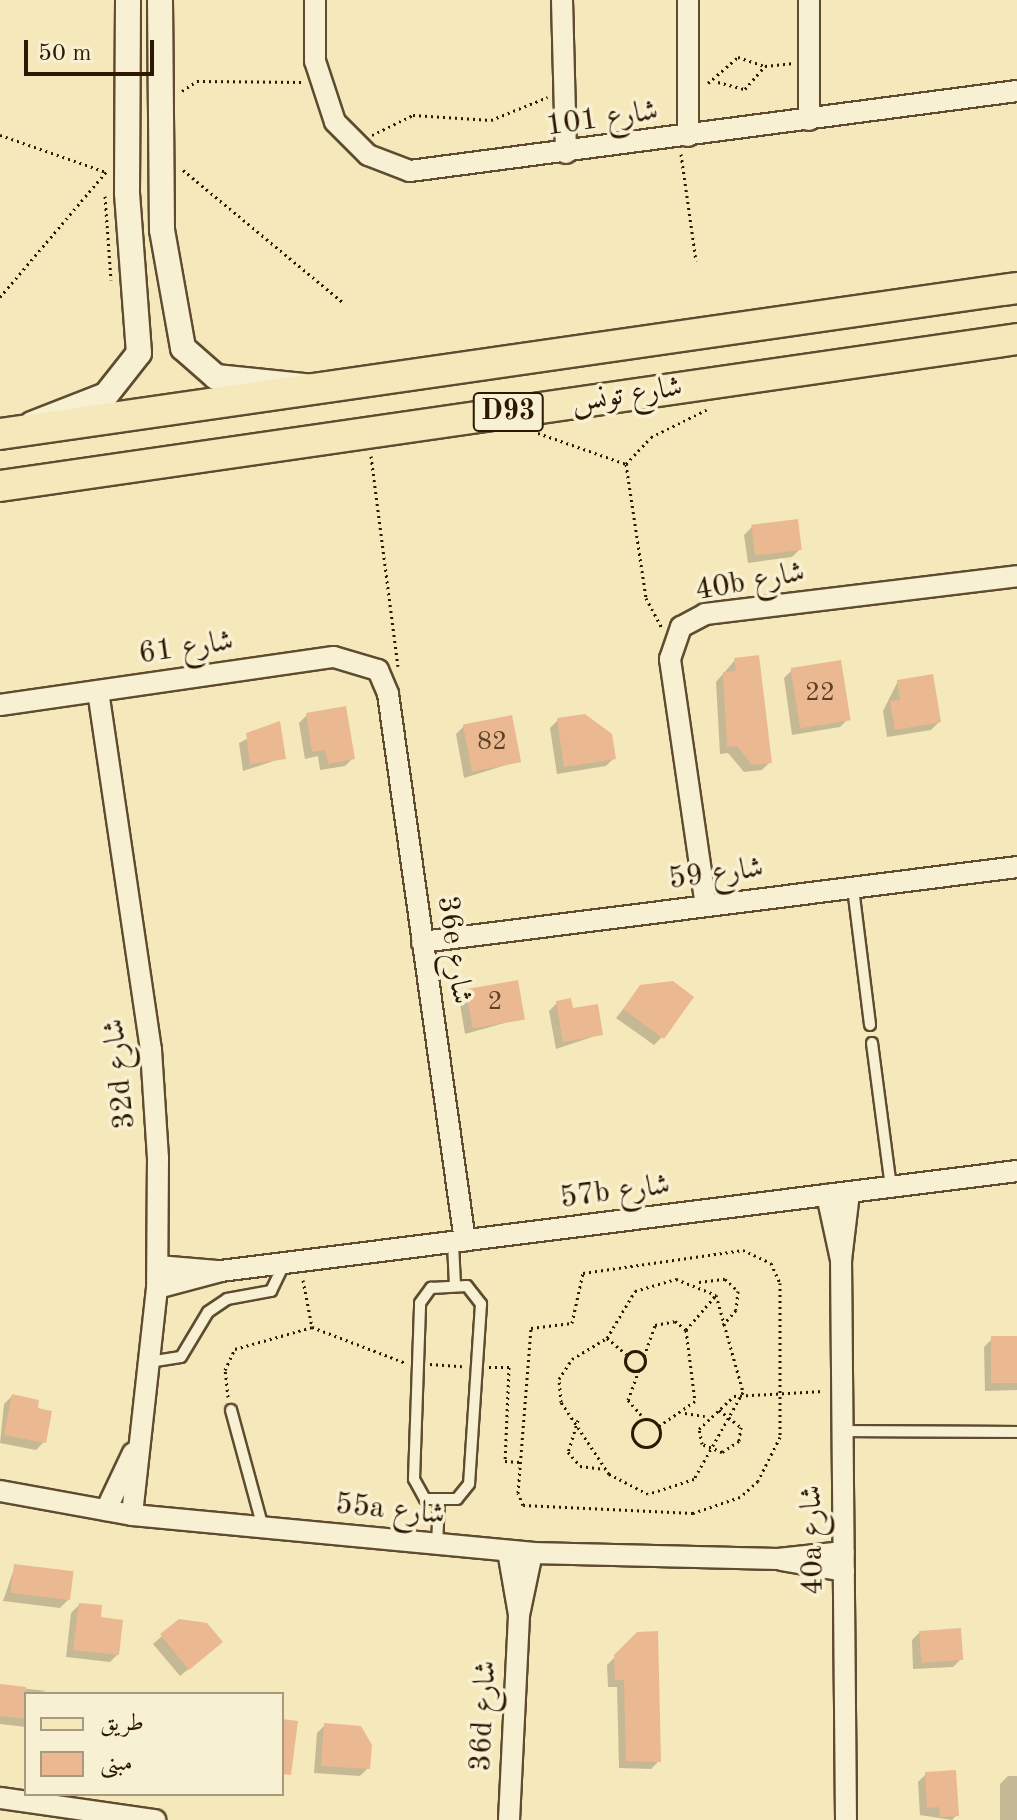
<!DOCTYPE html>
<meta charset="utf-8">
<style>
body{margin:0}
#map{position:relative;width:1017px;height:1820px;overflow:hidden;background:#f5e8ba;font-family:"Old Standard TT",Amiri,serif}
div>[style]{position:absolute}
.shadow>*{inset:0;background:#0003}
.building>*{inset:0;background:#ebb991;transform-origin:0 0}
.path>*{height:3px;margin-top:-1.5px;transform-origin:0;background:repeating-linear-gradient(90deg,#2d1802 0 2px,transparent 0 6px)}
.path>.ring{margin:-1.5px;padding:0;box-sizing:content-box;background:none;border:3px solid #2d1802;border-radius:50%}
.roads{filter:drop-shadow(2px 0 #5f4c30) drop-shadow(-2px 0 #5f4c30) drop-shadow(0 2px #5f4c30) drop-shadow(0 -2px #5f4c30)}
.service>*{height:10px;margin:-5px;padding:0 5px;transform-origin:5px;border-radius:5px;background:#f8f0d2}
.minor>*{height:20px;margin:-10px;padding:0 10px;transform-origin:10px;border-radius:10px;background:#f8f0d2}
.tertiary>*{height:24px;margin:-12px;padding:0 12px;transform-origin:12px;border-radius:12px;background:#f8f0d2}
.primary>*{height:30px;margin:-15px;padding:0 15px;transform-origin:15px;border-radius:15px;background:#f5e8ba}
span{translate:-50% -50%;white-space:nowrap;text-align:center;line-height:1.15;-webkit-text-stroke:7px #f8f0d2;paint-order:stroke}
.number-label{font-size:26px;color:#5c4026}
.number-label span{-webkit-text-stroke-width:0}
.shield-label span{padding:2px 6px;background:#f8f0d2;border:2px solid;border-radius:6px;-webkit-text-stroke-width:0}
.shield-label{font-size:28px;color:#2d1802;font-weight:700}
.street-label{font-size:30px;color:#2d1802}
.legend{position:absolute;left:24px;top:1692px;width:260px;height:104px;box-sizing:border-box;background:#f8f0d2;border:2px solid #a79a7f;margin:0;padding:10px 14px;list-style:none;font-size:24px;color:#2d1802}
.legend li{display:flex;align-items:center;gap:16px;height:40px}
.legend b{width:40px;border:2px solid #a79a7f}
.scale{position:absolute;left:24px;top:40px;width:130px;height:36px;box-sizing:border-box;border:4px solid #2d1802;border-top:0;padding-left:10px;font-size:24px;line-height:28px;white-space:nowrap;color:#2d1802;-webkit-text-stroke:6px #f8f0d2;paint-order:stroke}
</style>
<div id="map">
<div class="shadow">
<div style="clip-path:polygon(752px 527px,800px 549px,792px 557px,748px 563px,744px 535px)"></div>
<div style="clip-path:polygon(735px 660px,770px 762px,762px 770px,744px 772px,728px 753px,720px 754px,716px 682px)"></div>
<div style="clip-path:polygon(792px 670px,848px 719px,840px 727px,792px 735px,784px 678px)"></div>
<div style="clip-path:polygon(898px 681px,939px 722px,931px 730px,887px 737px,883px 711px)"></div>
<div style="clip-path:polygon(307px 715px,353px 758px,345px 766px,320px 770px,318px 756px,305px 759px,299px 723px)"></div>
<div style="clip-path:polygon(558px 720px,614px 758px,606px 766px,557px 774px,550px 728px)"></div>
<div style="clip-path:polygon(278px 723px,283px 758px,243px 771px,239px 743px)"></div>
<div style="clip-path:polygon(464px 726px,519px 761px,464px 778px,456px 734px)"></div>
<div style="clip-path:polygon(641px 987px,662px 1037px,654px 1045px,616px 1018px)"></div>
<div style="clip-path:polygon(467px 990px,523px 1018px,465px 1034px,459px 998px)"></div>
<div style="clip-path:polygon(557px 1003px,571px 1011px,601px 1034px,556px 1049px,549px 1011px)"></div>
<div style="clip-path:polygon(1017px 1338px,1017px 1390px,985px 1391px,984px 1347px,992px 1339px)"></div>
<div style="clip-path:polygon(12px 1396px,35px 1410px,44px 1442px,36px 1450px,0 1443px,4px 1404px)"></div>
<div style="clip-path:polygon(15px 1566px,68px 1600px,60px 1608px,3px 1601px)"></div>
<div style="clip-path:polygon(79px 1605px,98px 1619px,118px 1654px,110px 1662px,66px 1657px,71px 1613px)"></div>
<div style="clip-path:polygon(179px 1621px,212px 1650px,180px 1676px,153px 1644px)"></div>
<div style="clip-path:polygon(920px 1632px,961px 1659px,953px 1667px,913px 1669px,912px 1640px)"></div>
<div style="clip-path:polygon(638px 1634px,659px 1761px,651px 1769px,619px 1768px,617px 1687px,608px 1687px,607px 1665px)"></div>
<div style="clip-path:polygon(0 1686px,47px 1691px,26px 1694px,26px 1727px,0 1724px)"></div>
<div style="clip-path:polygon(325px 1725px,368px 1768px,360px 1776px,314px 1773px,317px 1733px)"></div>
<div style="clip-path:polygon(926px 1774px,957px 1815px,952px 1820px,920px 1815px,918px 1782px)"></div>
<div style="clip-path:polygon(1008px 1776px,1017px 1776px,1017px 1820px,1000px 1820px,1000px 1784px)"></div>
</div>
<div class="building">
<div style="left:798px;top:519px;width:31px;height:47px;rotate:83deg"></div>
<div style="clip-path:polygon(759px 655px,772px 763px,752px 765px,737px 746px,727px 747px,723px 672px,736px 671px,734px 658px)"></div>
<div style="left:841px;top:660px;width:61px;height:51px;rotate:81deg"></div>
<div style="clip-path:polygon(933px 674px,941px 722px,895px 730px,890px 701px,900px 700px,897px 680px)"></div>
<div style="clip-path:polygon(346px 706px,355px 759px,328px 764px,325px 750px,312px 752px,306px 713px)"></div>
<div style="clip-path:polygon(585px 714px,612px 734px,616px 759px,564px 767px,557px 718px)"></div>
<div style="left:512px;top:715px;width:48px;height:50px;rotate:79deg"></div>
<div style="clip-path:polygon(280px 721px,286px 759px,250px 764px,246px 733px)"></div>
<div style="left:518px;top:980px;width:40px;height:53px;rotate:80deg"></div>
<div style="clip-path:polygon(673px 981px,694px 997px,664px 1039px,623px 1009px,640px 985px)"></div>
<div style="clip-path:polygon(571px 998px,573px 1008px,598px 1004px,603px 1035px,563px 1042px,556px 1001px)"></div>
<div style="left:1017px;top:1336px;width:47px;height:26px;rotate:90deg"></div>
<div style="clip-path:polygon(12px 1394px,39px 1400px,38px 1408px,52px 1411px,46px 1443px,4px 1435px)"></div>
<div style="left:14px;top:1564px;width:60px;height:29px;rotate:7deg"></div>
<div style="clip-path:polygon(79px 1603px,102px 1605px,101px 1617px,123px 1620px,119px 1655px,73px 1650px)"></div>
<div style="clip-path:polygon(179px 1619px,207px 1623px,223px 1642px,189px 1670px,160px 1634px)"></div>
<div style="left:961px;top:1628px;width:32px;height:42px;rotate:86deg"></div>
<div style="clip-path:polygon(658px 1631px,661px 1762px,626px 1761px,624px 1680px,615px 1680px,614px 1655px,637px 1632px)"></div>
<div style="clip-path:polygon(0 1684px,26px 1687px,26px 1719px,0 1716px)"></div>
<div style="clip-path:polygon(282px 1719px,298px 1721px,291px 1775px,282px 1774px)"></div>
<div style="clip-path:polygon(324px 1723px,361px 1726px,372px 1745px,370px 1769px,321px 1766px)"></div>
<div style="clip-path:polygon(956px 1770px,959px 1816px,940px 1817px,939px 1807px,927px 1808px,925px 1772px)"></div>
</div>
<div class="path">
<div style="left:718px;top:82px;width:28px;rotate:15deg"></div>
<div style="left:745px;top:89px;width:30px;rotate:-49deg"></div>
<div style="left:765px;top:66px;width:27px;rotate:-6deg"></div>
<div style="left:708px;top:83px;width:40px;rotate:-41deg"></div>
<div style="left:738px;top:57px;width:28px;rotate:19deg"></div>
<div style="left:182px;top:91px;width:18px;rotate:-34deg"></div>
<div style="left:197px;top:81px;width:105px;rotate:0.5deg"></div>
<div style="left:0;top:135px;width:112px;rotate:19.2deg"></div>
<div style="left:106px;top:172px;width:164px;rotate:130.3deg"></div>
<div style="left:372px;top:135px;width:46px;rotate:-26deg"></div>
<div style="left:413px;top:115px;width:78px;rotate:3.7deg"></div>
<div style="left:491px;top:120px;width:61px;rotate:-22deg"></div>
<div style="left:681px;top:154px;width:108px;rotate:82deg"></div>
<div style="left:183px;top:170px;width:209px;rotate:39.6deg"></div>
<div style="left:105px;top:196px;width:84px;rotate:85.9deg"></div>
<div style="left:538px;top:433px;width:93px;rotate:19.4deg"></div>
<div style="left:626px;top:464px;width:135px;rotate:81.5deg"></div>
<div style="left:646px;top:598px;width:34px;rotate:62deg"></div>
<div style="left:371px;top:456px;width:212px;rotate:82.7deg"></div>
<div style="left:626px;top:464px;width:37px;rotate:-47deg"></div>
<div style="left:651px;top:437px;width:64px;rotate:-26.2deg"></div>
<div style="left:743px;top:1250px;width:31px;rotate:25deg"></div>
<div style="left:771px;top:1263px;width:22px;rotate:66deg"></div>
<div style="left:780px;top:1283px;width:154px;rotate:90deg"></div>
<div style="left:780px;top:1437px;width:49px;rotate:116.6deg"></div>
<div style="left:758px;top:1481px;width:24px;rotate:138deg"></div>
<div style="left:740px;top:1497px;width:50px;rotate:161.2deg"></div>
<div style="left:693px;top:1513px;width:170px;rotate:-177.3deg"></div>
<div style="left:523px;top:1505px;width:13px;rotate:-113deg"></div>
<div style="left:518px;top:1493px;width:166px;rotate:-85.5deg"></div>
<div style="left:531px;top:1328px;width:41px;rotate:-7deg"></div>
<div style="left:572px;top:1323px;width:51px;rotate:-77.6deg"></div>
<div style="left:583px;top:1273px;width:162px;rotate:-8.2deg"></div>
<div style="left:676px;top:1279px;width:43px;rotate:21.8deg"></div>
<div style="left:716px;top:1295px;width:101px;rotate:74.4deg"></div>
<div style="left:743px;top:1392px;width:100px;rotate:119.4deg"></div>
<div style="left:694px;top:1479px;width:48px;rotate:161.9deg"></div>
<div style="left:648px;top:1494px;width:44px;rotate:-152.9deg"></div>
<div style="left:609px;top:1474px;width:87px;rotate:-123.7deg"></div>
<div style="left:561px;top:1402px;width:23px;rotate:-95deg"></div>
<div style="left:559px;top:1379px;width:24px;rotate:-57deg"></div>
<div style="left:572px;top:1359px;width:41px;rotate:-31deg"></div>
<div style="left:607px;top:1338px;width:55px;rotate:-59.2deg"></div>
<div style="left:635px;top:1291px;width:43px;rotate:-16.3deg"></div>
<div style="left:303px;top:1280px;width:48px;rotate:79.2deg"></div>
<div style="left:312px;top:1327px;width:101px;rotate:21deg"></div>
<div style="left:699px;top:1282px;width:26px;rotate:-7deg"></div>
<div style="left:725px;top:1279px;width:18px;rotate:43deg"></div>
<div style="left:738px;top:1291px;width:19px;rotate:96deg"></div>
<div style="left:736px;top:1310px;width:20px;rotate:131deg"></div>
<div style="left:686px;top:1330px;width:46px;rotate:-49.4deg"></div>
<div style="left:607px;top:1338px;width:25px;rotate:40deg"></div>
<div class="ring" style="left:625px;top:1351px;width:17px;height:17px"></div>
<div style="left:644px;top:1356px;width:33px;rotate:-70deg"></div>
<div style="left:655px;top:1325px;width:20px;rotate:-11deg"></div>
<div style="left:675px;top:1321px;width:14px;rotate:39deg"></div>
<div style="left:686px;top:1330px;width:72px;rotate:82.8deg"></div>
<div style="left:695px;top:1401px;width:44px;rotate:145.2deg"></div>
<div style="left:430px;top:1364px;width:32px;rotate:4deg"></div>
<div style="left:489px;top:1367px;width:20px"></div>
<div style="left:509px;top:1367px;width:94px;rotate:92.4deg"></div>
<div style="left:505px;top:1461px;width:15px;rotate:4deg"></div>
<div style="left:639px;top:1370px;width:32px;rotate:110deg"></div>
<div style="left:628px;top:1400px;width:23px;rotate:49deg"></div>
<div style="left:228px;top:1397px;width:27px;rotate:-96deg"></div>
<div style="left:225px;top:1370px;width:23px;rotate:-65deg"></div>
<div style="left:235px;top:1349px;width:80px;rotate:-15.9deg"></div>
<div style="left:719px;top:1410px;width:28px;rotate:38deg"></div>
<div style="left:741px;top:1427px;width:14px;rotate:98deg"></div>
<div style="left:739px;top:1441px;width:20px;rotate:147deg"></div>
<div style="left:722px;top:1452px;width:22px;rotate:-158deg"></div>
<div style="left:702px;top:1444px;width:15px;rotate:-101deg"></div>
<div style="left:699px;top:1429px;width:48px;rotate:-43.3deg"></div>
<div style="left:734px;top:1396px;width:89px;rotate:-3.2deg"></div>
<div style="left:685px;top:1413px;width:20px;rotate:9deg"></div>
<div class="ring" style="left:632px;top:1419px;width:25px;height:25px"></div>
<div style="left:578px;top:1420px;width:34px;rotate:107deg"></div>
<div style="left:568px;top:1452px;width:18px;rotate:49deg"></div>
<div style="left:580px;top:1466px;width:25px;rotate:7deg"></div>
</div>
<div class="roads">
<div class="service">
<div style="left:853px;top:888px;width:138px;rotate:82.9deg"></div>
<div style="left:872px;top:1043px;width:145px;rotate:82.5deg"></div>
<div style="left:453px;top:1243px;width:43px;rotate:87.3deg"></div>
<div style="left:467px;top:1286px;width:23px;rotate:52deg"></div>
<div style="left:481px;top:1304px;width:180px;rotate:93.8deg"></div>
<div style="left:469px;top:1484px;width:19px;rotate:129deg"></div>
<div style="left:457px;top:1499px;width:32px;rotate:180deg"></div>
<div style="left:425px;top:1499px;width:23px;rotate:-119deg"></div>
<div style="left:414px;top:1479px;width:176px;rotate:-88deg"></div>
<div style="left:420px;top:1303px;width:19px;rotate:-54deg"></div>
<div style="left:431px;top:1288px;width:36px;rotate:-3deg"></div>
<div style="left:149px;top:1362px;width:32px;rotate:-9deg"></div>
<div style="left:181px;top:1357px;width:52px;rotate:-59deg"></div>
<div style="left:208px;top:1312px;width:23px;rotate:-34deg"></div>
<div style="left:227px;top:1299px;width:45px;rotate:-10.3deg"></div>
<div style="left:271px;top:1291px;width:30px;rotate:-64deg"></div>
<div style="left:231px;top:1410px;width:122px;rotate:74.8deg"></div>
<div style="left:842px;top:1431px;width:175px;rotate:0.3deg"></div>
<div style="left:437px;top:1545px;width:44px;rotate:-87.4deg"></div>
</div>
<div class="minor">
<div style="left:315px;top:0;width:61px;rotate:90deg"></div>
<div style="left:315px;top:61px;width:64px;rotate:71.8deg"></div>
<div style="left:335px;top:122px;width:47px;rotate:45deg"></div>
<div style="left:368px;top:155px;width:45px;rotate:20.9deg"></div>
<div style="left:410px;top:171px;width:612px;rotate:-7.51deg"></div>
<div style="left:562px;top:0;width:153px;rotate:88.5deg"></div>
<div style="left:688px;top:0;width:136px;rotate:90deg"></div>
<div style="left:809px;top:0;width:120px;rotate:90deg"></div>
<div style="left:98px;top:691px;width:363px;rotate:81.6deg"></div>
<div style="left:151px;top:1050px;width:108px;rotate:86.3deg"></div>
<div style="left:158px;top:1158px;width:130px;rotate:90.4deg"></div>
<div style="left:157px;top:1288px;width:228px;rotate:96.3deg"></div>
<div style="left:0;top:705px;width:337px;rotate:-8.2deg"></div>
<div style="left:334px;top:657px;width:46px;rotate:16.5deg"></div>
<div style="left:378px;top:670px;width:26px;rotate:67deg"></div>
<div style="left:388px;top:694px;width:552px;rotate:81.99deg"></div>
<div style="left:706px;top:906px;width:250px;rotate:-98.3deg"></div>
<div style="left:670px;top:659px;width:34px;rotate:-71deg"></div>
<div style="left:681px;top:627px;width:27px;rotate:-28deg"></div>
<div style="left:705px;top:614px;width:314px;rotate:-6.9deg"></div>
<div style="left:422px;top:942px;width:600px;rotate:-7.18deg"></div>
<div style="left:827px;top:1195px;width:66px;rotate:77.8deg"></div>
<div style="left:158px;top:1266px;width:59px;rotate:4.8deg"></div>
<div style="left:157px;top:1288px;width:66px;rotate:-14.9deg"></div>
<div style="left:221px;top:1271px;width:802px;rotate:-7.16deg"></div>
<div style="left:0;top:1491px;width:134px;rotate:10.3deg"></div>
<div style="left:132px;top:1515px;width:402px;rotate:5.4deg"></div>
<div style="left:532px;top:1553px;width:246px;rotate:1.4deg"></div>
<div style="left:778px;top:1559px;width:66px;rotate:-6.1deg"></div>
<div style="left:106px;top:1510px;width:63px;rotate:-64.7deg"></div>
<div style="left:508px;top:1551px;width:65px;rotate:80.2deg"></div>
<div style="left:781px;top:1560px;width:64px;rotate:9.9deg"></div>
<div style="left:0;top:1798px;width:157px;rotate:8.1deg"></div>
<div style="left:509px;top:1820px;width:205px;rotate:-87.2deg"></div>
<div style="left:519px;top:1615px;width:63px;rotate:-78.2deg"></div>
<div style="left:846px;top:1820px;width:560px;rotate:-90.51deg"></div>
<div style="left:841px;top:1260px;width:67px;rotate:-83.2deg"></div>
</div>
<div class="tertiary">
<div style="left:160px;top:0;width:230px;rotate:89.5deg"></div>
<div style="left:162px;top:230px;width:120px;rotate:79.9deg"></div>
<div style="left:183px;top:348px;width:44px;rotate:41.3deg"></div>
<div style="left:216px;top:377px;width:100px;rotate:5.8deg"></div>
<div style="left:32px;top:424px;width:79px;rotate:-21.4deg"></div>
<div style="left:106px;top:395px;width:53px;rotate:-51.8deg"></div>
<div style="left:139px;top:353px;width:161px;rotate:-94.3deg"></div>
<div style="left:127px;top:192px;width:192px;rotate:-89.7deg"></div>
</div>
<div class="primary">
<div style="left:0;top:434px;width:1027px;rotate:-8.17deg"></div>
<div style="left:0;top:486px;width:1028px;rotate:-8.22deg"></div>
</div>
</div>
<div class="number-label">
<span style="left:820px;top:694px">22</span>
<span style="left:492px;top:743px">82</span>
<span style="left:495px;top:1003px">2</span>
</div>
<div class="shield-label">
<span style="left:508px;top:412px">D93</span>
</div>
<div class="street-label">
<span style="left:602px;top:119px;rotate:-8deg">شارع 101</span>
<span style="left:627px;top:395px;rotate:-8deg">شارع تونس</span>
<span style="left:750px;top:582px;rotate:-10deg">40b شارع</span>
<span style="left:186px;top:648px;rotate:-8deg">شارع 61</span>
<span style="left:716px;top:874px;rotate:-7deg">شارع 59</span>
<span style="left:454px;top:950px;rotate:82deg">36e شارع</span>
<span style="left:120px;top:1074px;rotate:-96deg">32d شارع</span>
<span style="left:615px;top:1192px;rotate:-7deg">57b شارع</span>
<span style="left:390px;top:1510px;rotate:6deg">55a شارع</span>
<span style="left:813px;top:1540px;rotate:-91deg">40a شارع</span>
<span style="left:484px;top:1716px;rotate:-87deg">36d شارع</span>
</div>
<ul class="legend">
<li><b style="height:10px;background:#f5e8ba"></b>طريق</li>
<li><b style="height:22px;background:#ebb991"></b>مبنى</li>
</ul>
<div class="scale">50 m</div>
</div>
